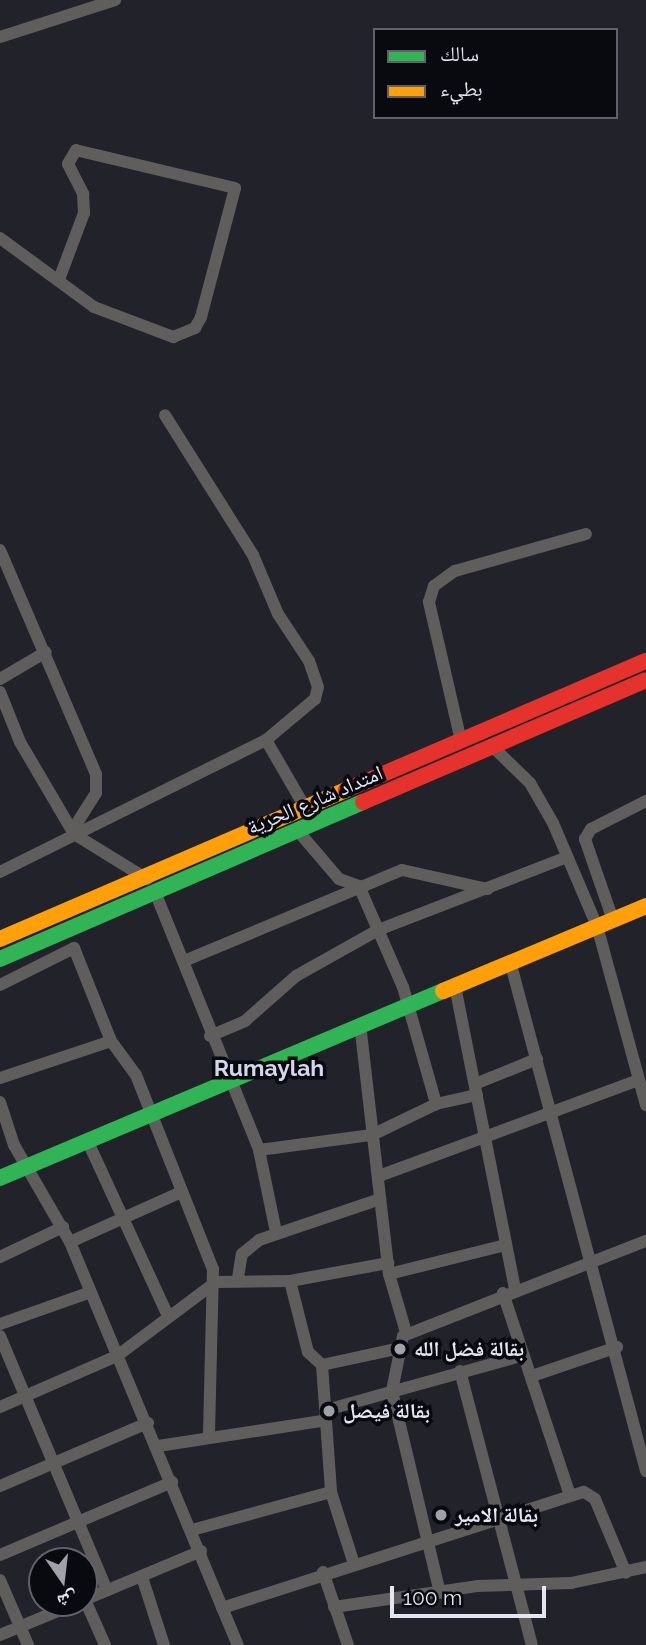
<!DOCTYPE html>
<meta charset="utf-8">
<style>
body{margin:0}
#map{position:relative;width:646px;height:1645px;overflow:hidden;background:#21222a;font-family:Raleway,"Noto Naskh Arabic",sans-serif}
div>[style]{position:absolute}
.street>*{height:12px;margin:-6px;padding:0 6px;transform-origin:6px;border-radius:6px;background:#605e5d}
.fast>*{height:16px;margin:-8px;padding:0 8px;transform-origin:8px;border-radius:8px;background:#30b455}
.slow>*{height:16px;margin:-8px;padding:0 8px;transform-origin:8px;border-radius:8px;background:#ff9f0a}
.jam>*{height:16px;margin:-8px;padding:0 8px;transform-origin:8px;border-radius:8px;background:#e5322d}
.dots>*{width:19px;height:19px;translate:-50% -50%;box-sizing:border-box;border:4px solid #090910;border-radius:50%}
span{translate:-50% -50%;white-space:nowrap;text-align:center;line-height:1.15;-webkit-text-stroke:7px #090910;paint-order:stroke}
.street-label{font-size:21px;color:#e5e6f1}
.poi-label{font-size:21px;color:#e5e6f1;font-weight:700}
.left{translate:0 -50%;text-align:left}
.neighbourhood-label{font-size:23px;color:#d3d6ec;font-weight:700}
.legend{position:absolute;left:373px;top:28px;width:245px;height:91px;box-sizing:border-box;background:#090910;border:2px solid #61616a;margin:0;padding:9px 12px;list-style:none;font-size:21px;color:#e5e6f1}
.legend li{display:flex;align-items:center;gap:14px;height:35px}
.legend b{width:35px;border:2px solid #61616a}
.north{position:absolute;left:28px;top:1547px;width:70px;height:70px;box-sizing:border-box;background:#090910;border:2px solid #61616a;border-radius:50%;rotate:166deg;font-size:19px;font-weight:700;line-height:28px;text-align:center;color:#e5e6f1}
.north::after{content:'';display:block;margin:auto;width:24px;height:32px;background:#a0a1ab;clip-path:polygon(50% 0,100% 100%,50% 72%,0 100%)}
.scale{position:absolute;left:390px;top:1586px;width:156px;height:32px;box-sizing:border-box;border:4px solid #e5e6f1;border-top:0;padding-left:9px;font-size:21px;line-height:24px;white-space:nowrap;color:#e5e6f1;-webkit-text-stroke:5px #090910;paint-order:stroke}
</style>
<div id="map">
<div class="street">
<div style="left:0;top:37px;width:121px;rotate:-17.8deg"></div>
<div style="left:0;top:238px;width:117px;rotate:36.3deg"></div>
<div style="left:94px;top:307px;width:85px;rotate:20.8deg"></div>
<div style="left:173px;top:337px;width:24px;rotate:-22deg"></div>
<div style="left:195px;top:328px;width:13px;rotate:-61deg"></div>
<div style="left:201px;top:317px;width:133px;rotate:-75.2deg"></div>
<div style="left:235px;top:188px;width:163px;rotate:-166.6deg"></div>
<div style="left:76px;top:150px;width:16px;rotate:120deg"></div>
<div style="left:68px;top:164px;width:34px;rotate:63deg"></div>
<div style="left:83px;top:194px;width:19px;rotate:87deg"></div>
<div style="left:84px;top:213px;width:68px;rotate:110.6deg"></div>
<div style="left:0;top:550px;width:244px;rotate:66.8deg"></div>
<div style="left:96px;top:774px;width:19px;rotate:90deg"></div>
<div style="left:96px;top:793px;width:45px;rotate:122.3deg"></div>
<div style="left:0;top:679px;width:53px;rotate:-30.4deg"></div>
<div style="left:0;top:692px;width:54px;rotate:68.2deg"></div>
<div style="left:20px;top:742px;width:107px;rotate:59.6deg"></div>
<div style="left:74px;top:834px;width:86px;rotate:31.7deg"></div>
<div style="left:266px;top:740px;width:80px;rotate:59.9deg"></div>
<div style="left:461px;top:741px;width:143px;rotate:-103deg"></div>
<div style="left:429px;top:602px;width:17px;rotate:-73deg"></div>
<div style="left:434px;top:586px;width:26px;rotate:-36deg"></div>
<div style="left:455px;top:571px;width:136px;rotate:-15.8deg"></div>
<div style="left:493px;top:747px;width:52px;rotate:44.2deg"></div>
<div style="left:530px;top:783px;width:46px;rotate:60.1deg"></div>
<div style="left:553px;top:823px;width:112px;rotate:66.9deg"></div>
<div style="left:597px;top:926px;width:186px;rotate:74.7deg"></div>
<div style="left:298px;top:831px;width:63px;rotate:49.5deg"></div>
<div style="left:339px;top:879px;width:21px;rotate:19deg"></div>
<div style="left:359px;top:886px;width:110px;rotate:66.5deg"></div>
<div style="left:403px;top:987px;width:122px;rotate:74.2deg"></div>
<div style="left:0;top:872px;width:297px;rotate:-26.4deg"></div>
<div style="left:266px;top:740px;width:64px;rotate:-39.9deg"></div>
<div style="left:315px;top:699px;width:12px;rotate:-76deg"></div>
<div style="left:318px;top:687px;width:28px;rotate:-109deg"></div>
<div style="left:309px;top:661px;width:56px;rotate:-123.4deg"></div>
<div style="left:278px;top:614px;width:64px;rotate:-113deg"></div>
<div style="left:253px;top:555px;width:165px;rotate:-122.2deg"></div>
<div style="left:155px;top:892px;width:278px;rotate:68deg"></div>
<div style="left:259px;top:1150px;width:84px;rotate:78.3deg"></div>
<div style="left:613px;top:920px;width:86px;rotate:-109.1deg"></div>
<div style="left:585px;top:839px;width:12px;rotate:-59deg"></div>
<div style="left:591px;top:829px;width:62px;rotate:-27deg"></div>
<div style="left:184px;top:961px;width:236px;rotate:-22.7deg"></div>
<div style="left:402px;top:870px;width:88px;rotate:12.5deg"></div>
<div style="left:511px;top:965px;width:524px;rotate:75.06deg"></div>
<div style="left:0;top:985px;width:83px;rotate:-26.6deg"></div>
<div style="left:74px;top:948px;width:100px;rotate:68.3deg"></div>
<div style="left:111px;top:1041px;width:42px;rotate:53.7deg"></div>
<div style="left:136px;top:1075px;width:209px;rotate:68.4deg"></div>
<div style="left:213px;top:1269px;width:167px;rotate:91.4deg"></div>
<div style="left:455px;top:986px;width:309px;rotate:78.8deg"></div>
<div style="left:360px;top:1024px;width:252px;rotate:83.4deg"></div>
<div style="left:389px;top:1274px;width:60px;rotate:73.7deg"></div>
<div style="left:210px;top:1036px;width:38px;rotate:-23deg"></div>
<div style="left:245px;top:1021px;width:68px;rotate:-41.4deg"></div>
<div style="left:296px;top:976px;width:94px;rotate:-29.3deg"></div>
<div style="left:378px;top:930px;width:200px;rotate:-21.1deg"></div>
<div style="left:0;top:1078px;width:117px;rotate:-18.4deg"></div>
<div style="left:475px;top:1084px;width:67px;rotate:-22deg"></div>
<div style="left:0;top:1102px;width:45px;rotate:72deg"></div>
<div style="left:14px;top:1145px;width:112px;rotate:60deg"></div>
<div style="left:70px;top:1242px;width:437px;rotate:67.4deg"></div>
<div style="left:88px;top:1142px;width:192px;rotate:65.3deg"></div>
<div style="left:259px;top:1150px;width:114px;rotate:-7.6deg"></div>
<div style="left:372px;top:1135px;width:71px;rotate:-25.8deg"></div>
<div style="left:436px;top:1104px;width:42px;rotate:-12.4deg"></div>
<div style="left:379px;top:1176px;width:277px;rotate:-20.3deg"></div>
<div style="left:70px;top:1242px;width:122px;rotate:-24.2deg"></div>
<div style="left:0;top:1257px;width:70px;rotate:-25.5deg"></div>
<div style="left:389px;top:1274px;width:120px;rotate:-14deg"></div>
<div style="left:238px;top:1278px;width:24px;rotate:-81deg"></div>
<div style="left:242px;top:1254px;width:22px;rotate:-39deg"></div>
<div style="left:259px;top:1240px;width:128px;rotate:-18.7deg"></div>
<div style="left:290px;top:1281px;width:73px;rotate:75.8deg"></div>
<div style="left:308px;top:1352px;width:19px;rotate:43deg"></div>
<div style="left:322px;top:1365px;width:127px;rotate:85.9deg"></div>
<div style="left:331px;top:1492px;width:76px;rotate:72.3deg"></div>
<div style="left:503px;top:1293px;width:213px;rotate:71.7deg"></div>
<div style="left:0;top:1324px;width:96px;rotate:-19.4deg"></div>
<div style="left:0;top:1336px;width:276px;rotate:67.2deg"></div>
<div style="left:322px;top:1365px;width:76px;rotate:-12.2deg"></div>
<div style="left:460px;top:1371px;width:283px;rotate:75.3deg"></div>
<div style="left:532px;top:1376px;width:90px;rotate:-18.8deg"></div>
<div style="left:0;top:1407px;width:128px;rotate:-23.6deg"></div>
<div style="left:117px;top:1356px;width:124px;rotate:-36.8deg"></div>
<div style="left:216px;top:1282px;width:74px;rotate:-0.8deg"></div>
<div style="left:290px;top:1281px;width:100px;rotate:-10.4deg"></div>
<div style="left:326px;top:1410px;width:205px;rotate:-15.5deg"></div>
<div style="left:158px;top:1446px;width:166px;rotate:-8.7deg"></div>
<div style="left:0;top:1486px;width:161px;rotate:-23.1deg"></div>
<div style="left:192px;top:1530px;width:144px;rotate:-15.3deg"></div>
<div style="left:0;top:1555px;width:187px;rotate:-23deg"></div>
<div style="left:323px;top:1572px;width:77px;rotate:71.1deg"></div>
<div style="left:142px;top:1577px;width:71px;rotate:72.1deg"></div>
<div style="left:0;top:1580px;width:71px;rotate:66.7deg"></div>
<div style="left:440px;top:1593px;width:208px;rotate:-103.4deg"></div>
<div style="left:392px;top:1391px;width:56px;rotate:-78.7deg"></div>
<div style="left:403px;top:1336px;width:261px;rotate:-21.4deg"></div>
<div style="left:84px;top:1600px;width:127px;rotate:-22.7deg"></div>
<div style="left:85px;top:1600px;width:49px;rotate:66deg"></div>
<div style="left:334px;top:1607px;width:146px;rotate:-8.3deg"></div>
<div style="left:478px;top:1586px;width:93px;rotate:-1.8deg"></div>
<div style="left:571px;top:1583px;width:77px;rotate:-12deg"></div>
<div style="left:222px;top:1608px;width:380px;rotate:-17.8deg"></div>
<div style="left:584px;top:1492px;width:13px;rotate:32deg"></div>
<div style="left:595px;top:1499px;width:80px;rotate:67.3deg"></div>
<div style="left:0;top:1635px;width:83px;rotate:-22.6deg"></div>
</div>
<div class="fast">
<div style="left:0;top:959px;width:395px;rotate:-23.4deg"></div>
<div style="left:0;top:1178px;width:481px;rotate:-22.9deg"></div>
</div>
<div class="slow">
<div style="left:0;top:939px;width:377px;rotate:-23.3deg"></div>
<div style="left:443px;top:991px;width:220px;rotate:-22.7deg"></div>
</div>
<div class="jam">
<div style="left:346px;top:790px;width:327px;rotate:-23.3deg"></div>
<div style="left:363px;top:802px;width:308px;rotate:-23.3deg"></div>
</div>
<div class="dots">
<div style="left:400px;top:1349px;background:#a0a1ab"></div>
<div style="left:329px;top:1411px;background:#a0a1ab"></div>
<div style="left:441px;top:1515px;background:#a0a1ab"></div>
</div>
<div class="street-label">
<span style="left:315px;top:800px;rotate:-23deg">امتداد شارع الحرية</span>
</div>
<div class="poi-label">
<span class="left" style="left:414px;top:1349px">بقالة فضل الله</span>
<span class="left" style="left:343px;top:1411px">بقالة فيصل</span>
<span class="left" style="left:455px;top:1515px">بقالة الامير</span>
</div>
<div class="neighbourhood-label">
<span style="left:269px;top:1068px">Rumaylah</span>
</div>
<ul class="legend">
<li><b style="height:9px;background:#30b455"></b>سالك</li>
<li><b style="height:9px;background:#ff9f0a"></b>بطيء</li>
</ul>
<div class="north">ش</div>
<div class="scale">100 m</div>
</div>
